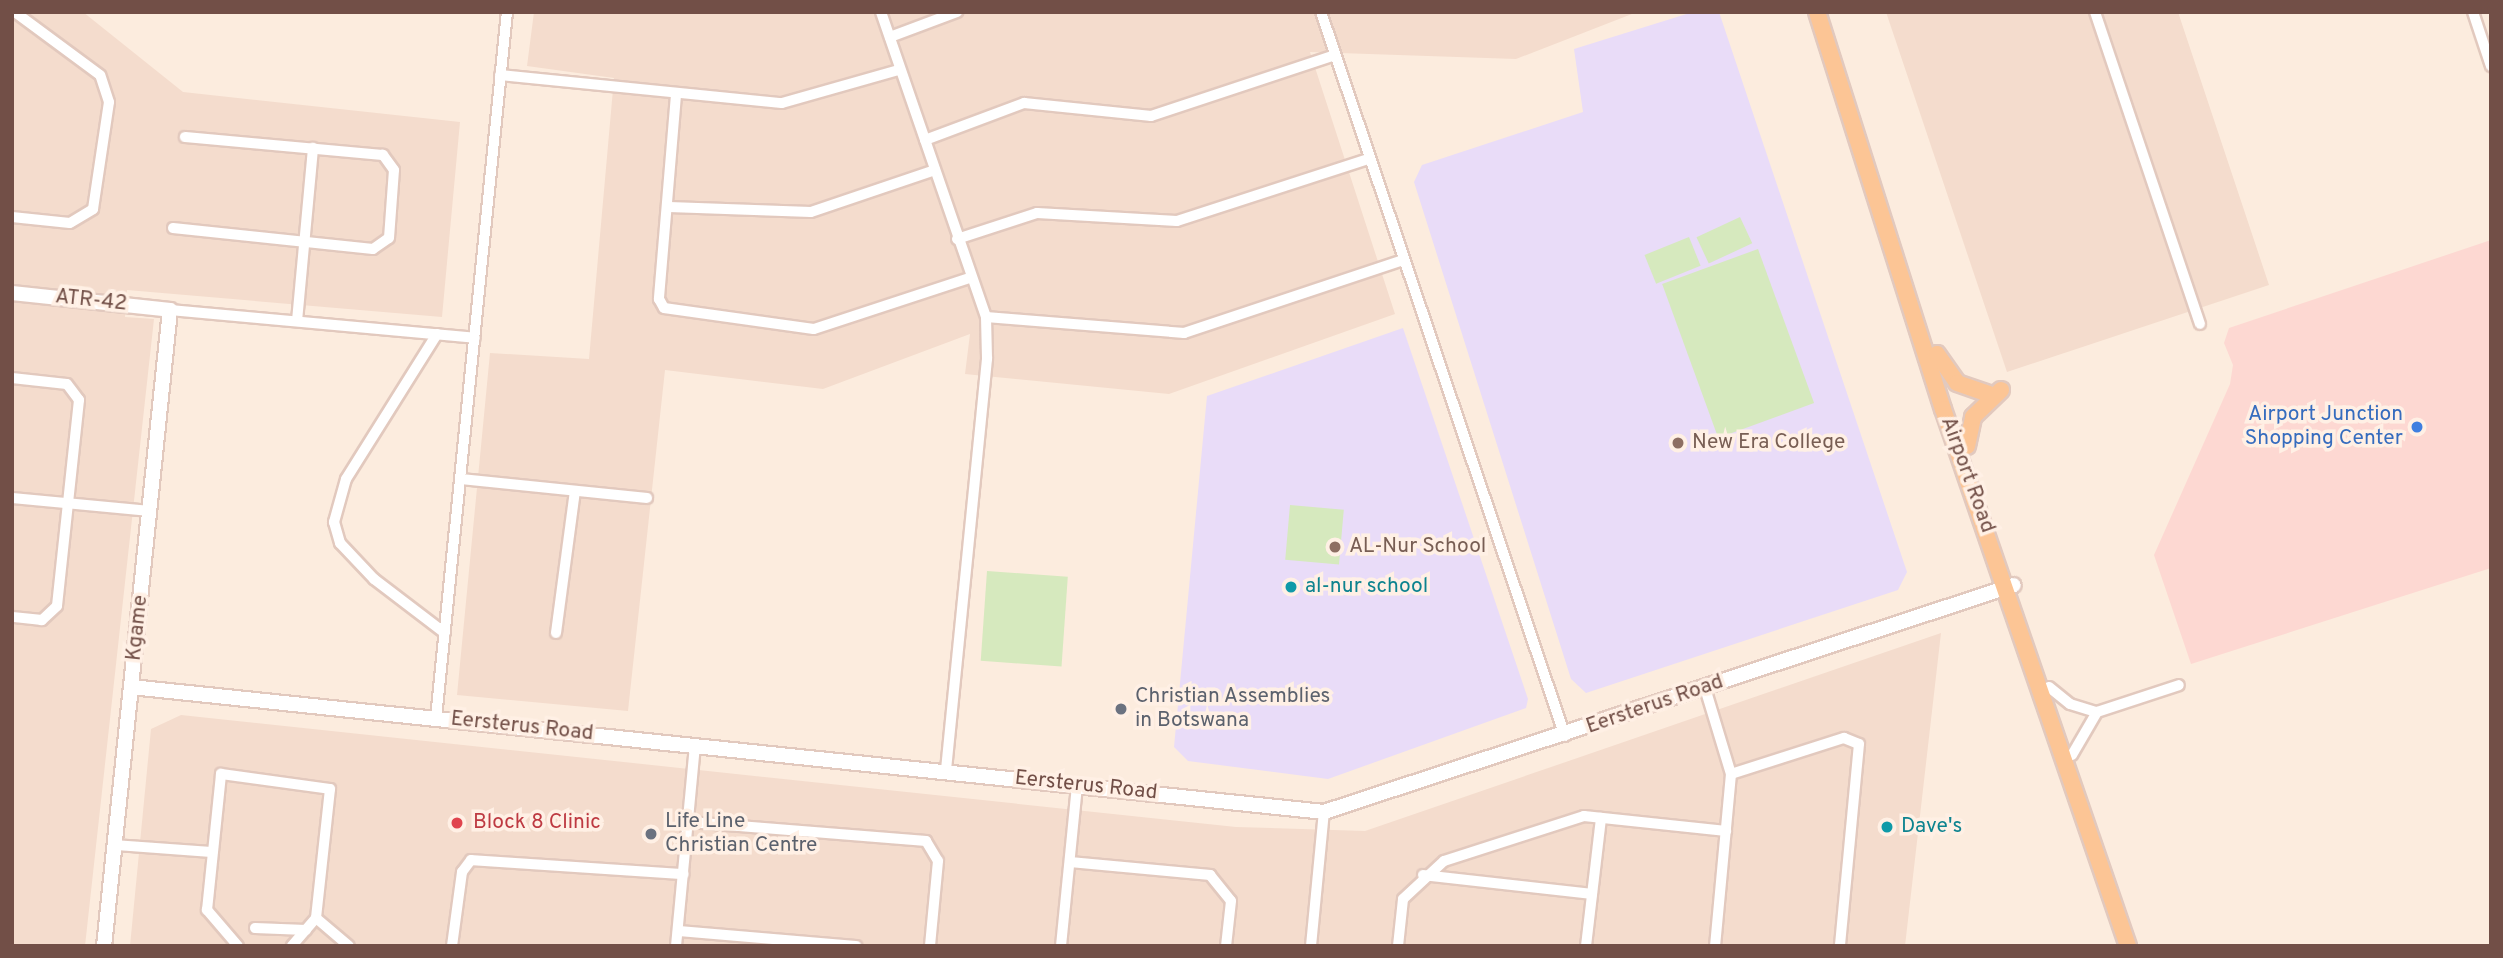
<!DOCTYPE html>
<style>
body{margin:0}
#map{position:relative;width:2503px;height:958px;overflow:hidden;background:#fcecde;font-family:Overpass,sans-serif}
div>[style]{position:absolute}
.residential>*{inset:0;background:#f4dccd}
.commercial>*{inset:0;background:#fdd8d2}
.education>*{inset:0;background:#e9dcf8}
.green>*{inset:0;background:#d6e9be;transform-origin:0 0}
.roads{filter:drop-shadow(2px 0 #e2c9be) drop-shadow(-2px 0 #e2c9be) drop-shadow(0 2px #e2c9be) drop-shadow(0 -2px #e2c9be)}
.street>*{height:10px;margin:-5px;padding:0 5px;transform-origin:5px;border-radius:5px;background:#fff}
.secondary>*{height:14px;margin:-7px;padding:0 7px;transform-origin:7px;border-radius:7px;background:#fff}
.primary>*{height:16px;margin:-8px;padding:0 8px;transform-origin:8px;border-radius:8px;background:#fcc595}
.dots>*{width:19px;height:19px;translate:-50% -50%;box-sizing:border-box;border:4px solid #fff0e5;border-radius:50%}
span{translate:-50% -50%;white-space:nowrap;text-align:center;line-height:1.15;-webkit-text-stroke:7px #fff0e5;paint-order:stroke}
.street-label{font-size:21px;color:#724f47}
.shop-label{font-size:21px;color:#366cbe}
.right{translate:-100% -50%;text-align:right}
.education-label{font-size:21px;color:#785e54}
.left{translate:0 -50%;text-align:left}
.culture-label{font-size:21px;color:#0d838f}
.worship-label{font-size:21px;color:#5b616d}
.health-label{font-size:21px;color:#be3a42}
.frame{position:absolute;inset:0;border:14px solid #724f47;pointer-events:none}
</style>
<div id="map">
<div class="residential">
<div style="clip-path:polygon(12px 12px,83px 12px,183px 92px,460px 122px,442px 317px,127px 290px,125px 317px,154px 319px,85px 946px,12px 946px)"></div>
<div style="clip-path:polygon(534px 12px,865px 13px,1637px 12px,1516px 59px,1310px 52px,1395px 314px,1169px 394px,965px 374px,970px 334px,823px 389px,665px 370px,628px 711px,457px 695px,490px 353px,589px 359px,614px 78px,527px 66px)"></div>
<div style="clip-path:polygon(1886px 12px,2178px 12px,2269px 285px,2007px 372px)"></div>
<div style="clip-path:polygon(1941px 633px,1905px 946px,130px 946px,151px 729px,181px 715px,1236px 827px,1365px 831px)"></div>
</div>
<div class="commercial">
<div style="clip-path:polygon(2491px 240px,2491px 568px,2191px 664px,2154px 555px,2230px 384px,2233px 365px,2224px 343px,2229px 328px)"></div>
</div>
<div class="education">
<div style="clip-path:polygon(1693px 12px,1719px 12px,1907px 572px,1898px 590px,1586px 693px,1571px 679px,1414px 182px,1422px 165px,1583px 112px,1574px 49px)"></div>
<div style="clip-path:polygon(1403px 328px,1528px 699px,1526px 708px,1328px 779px,1188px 761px,1174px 747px,1207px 396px)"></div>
</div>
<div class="green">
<div style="left:1740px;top:217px;width:29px;height:48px;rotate:65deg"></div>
<div style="left:1689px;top:237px;width:31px;height:48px;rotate:68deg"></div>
<div style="left:1758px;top:249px;width:164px;height:102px;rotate:70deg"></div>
<div style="left:1290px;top:505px;width:54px;height:55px;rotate:5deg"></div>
<div style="left:987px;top:571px;width:81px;height:90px;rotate:4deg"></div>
</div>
<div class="roads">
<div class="street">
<div style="left:881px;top:12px;width:323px;rotate:71deg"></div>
<div style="left:986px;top:317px;width:42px;rotate:88.6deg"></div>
<div style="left:987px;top:359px;width:415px;rotate:95.7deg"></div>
<div style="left:1321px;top:12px;width:764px;rotate:71.38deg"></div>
<div style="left:2095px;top:12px;width:329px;rotate:71.4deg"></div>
<div style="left:2473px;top:12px;width:57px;rotate:71.6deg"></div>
<div style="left:890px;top:37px;width:72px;rotate:-20.5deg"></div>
<div style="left:500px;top:75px;width:283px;rotate:5.7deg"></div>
<div style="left:782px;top:103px;width:122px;rotate:-15.8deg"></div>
<div style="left:676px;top:95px;width:205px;rotate:94.8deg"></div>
<div style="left:659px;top:299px;width:10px;rotate:61deg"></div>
<div style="left:664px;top:308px;width:151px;rotate:8deg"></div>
<div style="left:814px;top:329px;width:166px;rotate:-18.2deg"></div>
<div style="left:925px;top:140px;width:106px;rotate:-20.5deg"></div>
<div style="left:1024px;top:103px;width:128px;rotate:5.8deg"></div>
<div style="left:1151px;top:116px;width:194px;rotate:-18.3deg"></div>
<div style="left:669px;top:207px;width:142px;rotate:2deg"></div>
<div style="left:811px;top:212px;width:131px;rotate:-18.7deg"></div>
<div style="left:12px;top:217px;width:58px;rotate:5.9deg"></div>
<div style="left:70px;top:223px;width:27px;rotate:-31deg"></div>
<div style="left:93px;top:209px;width:108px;rotate:-81.5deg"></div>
<div style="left:109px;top:102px;width:28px;rotate:-108deg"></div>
<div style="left:100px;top:75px;width:106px;rotate:-143.5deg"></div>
<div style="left:173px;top:228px;width:201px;rotate:6deg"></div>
<div style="left:373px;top:249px;width:19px;rotate:-35deg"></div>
<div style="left:389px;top:238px;width:68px;rotate:-85.8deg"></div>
<div style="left:394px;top:170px;width:19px;rotate:-126deg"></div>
<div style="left:383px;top:155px;width:199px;rotate:-174.8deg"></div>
<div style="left:957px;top:239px;width:84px;rotate:-18deg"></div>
<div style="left:1037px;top:213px;width:140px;rotate:3.3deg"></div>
<div style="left:1177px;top:221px;width:201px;rotate:-18deg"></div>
<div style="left:170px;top:310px;width:306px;rotate:5.2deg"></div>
<div style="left:986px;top:317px;width:199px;rotate:4.6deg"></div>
<div style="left:1184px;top:333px;width:231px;rotate:-18.4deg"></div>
<div style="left:297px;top:321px;width:174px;rotate:-84.7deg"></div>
<div style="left:437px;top:334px;width:171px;rotate:122.1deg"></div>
<div style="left:346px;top:479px;width:45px;rotate:105.6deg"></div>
<div style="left:334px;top:522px;width:22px;rotate:74deg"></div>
<div style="left:340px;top:543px;width:50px;rotate:46.6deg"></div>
<div style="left:374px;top:579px;width:89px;rotate:37.3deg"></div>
<div style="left:12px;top:378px;width:55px;rotate:6.2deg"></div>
<div style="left:67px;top:384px;width:20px;rotate:53deg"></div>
<div style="left:79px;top:400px;width:207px;rotate:96.1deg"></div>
<div style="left:57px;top:606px;width:21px;rotate:137deg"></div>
<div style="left:42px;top:620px;width:30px;rotate:-174deg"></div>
<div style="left:461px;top:479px;width:187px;rotate:5.8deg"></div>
<div style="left:12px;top:498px;width:139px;rotate:5.4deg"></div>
<div style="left:556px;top:633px;width:143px;rotate:-82.4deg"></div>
<div style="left:2049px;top:687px;width:27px;rotate:39deg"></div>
<div style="left:2070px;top:704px;width:28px;rotate:17deg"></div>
<div style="left:2097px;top:712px;width:86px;rotate:-18.2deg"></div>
<div style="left:1705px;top:688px;width:90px;rotate:73.2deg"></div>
<div style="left:1731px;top:774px;width:173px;rotate:95.3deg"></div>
<div style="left:436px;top:718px;width:710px;rotate:-84.26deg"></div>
<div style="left:2072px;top:755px;width:50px;rotate:-59.8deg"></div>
<div style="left:1731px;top:774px;width:119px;rotate:-17.7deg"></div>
<div style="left:1844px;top:738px;width:16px;rotate:22deg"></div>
<div style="left:1859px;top:744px;width:203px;rotate:95.4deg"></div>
<div style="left:689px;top:822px;width:238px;rotate:4.6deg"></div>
<div style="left:926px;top:841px;width:23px;rotate:59deg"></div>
<div style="left:938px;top:861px;width:85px;rotate:95.4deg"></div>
<div style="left:115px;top:845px;width:95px;rotate:4.2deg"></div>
<div style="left:1070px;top:862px;width:141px;rotate:5.3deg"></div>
<div style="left:1210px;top:875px;width:33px;rotate:51deg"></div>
<div style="left:1231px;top:901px;width:45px;rotate:96.3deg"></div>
<div style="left:1423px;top:875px;width:170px;rotate:6.4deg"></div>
<div style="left:316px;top:918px;width:43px;rotate:40.3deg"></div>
<div style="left:255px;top:928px;width:51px;rotate:2.2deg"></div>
<div style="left:678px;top:931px;width:179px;rotate:4.8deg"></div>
<div style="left:238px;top:946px;width:48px;rotate:-130.7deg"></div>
<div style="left:207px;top:910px;width:137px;rotate:-84.1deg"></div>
<div style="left:221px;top:774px;width:110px;rotate:7.8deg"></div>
<div style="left:330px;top:789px;width:130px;rotate:96.2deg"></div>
<div style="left:316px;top:918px;width:37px;rotate:131deg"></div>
<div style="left:452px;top:946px;width:75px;rotate:-82.3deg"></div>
<div style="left:462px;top:872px;width:15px;rotate:-53deg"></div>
<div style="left:471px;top:860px;width:213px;rotate:3.8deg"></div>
<div style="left:676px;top:946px;width:201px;rotate:-84.6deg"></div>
<div style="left:1061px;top:946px;width:162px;rotate:-84.3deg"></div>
<div style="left:1311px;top:946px;width:135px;rotate:-84.5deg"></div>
<div style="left:1398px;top:946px;width:47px;rotate:-83.9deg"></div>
<div style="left:1403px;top:899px;width:56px;rotate:-42.8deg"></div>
<div style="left:1444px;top:861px;width:147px;rotate:-17.8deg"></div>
<div style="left:1584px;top:816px;width:143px;rotate:6deg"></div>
<div style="left:1586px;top:946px;width:129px;rotate:-83.3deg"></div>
</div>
<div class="secondary">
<div style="left:12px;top:293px;width:159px;rotate:6.1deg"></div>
<div style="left:170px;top:310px;width:639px;rotate:95.92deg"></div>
<div style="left:131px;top:687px;width:1200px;rotate:5.98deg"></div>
<div style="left:1324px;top:812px;width:726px;rotate:-18.21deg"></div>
</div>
<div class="primary">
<div style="left:1817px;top:12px;width:417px;rotate:72.4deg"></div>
<div style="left:1943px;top:409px;width:568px;rotate:70.99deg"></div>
<div style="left:1937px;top:354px;width:35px;rotate:55deg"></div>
<div style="left:1957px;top:383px;width:34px;rotate:19deg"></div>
<div style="left:1967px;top:446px;width:30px;rotate:-78deg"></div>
<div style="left:1973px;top:417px;width:39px;rotate:-44deg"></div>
</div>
</div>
<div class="dots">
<div style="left:2417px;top:427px;background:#3f7fe0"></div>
<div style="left:1678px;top:443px;background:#8d6e63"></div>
<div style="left:1335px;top:547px;background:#8d6e63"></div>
<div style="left:1291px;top:587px;background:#0f9aa8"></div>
<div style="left:1121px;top:709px;background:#6b7280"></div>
<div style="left:457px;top:823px;background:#e0444e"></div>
<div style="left:1887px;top:827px;background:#0f9aa8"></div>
<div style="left:651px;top:834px;background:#6b7280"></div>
</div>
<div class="street-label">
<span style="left:91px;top:301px;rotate:6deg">ATR-42</span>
<span style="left:1967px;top:475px;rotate:70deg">Airport Road</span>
<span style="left:138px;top:628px;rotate:-84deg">Kgame</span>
<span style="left:1655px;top:705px;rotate:-19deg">Eersterus Road</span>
<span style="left:522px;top:727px;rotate:6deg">Eersterus Road</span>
<span style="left:1086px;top:786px;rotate:6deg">Eersterus Road</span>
</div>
<div class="shop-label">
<span class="right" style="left:2403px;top:427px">Airport Junction<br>Shopping Center</span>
</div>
<div class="education-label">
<span class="left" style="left:1692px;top:443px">New Era College</span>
<span class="left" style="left:1349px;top:547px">AL-Nur School</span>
</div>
<div class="culture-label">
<span class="left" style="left:1305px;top:587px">al-nur school</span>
<span class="left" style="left:1901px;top:827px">Dave's</span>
</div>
<div class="worship-label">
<span class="left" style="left:1135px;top:709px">Christian Assemblies<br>in Botswana</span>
<span class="left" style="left:665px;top:834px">Life Line<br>Christian Centre</span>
</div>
<div class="health-label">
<span class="left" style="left:473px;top:823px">Block 8 Clinic</span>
</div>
<div class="frame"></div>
</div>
